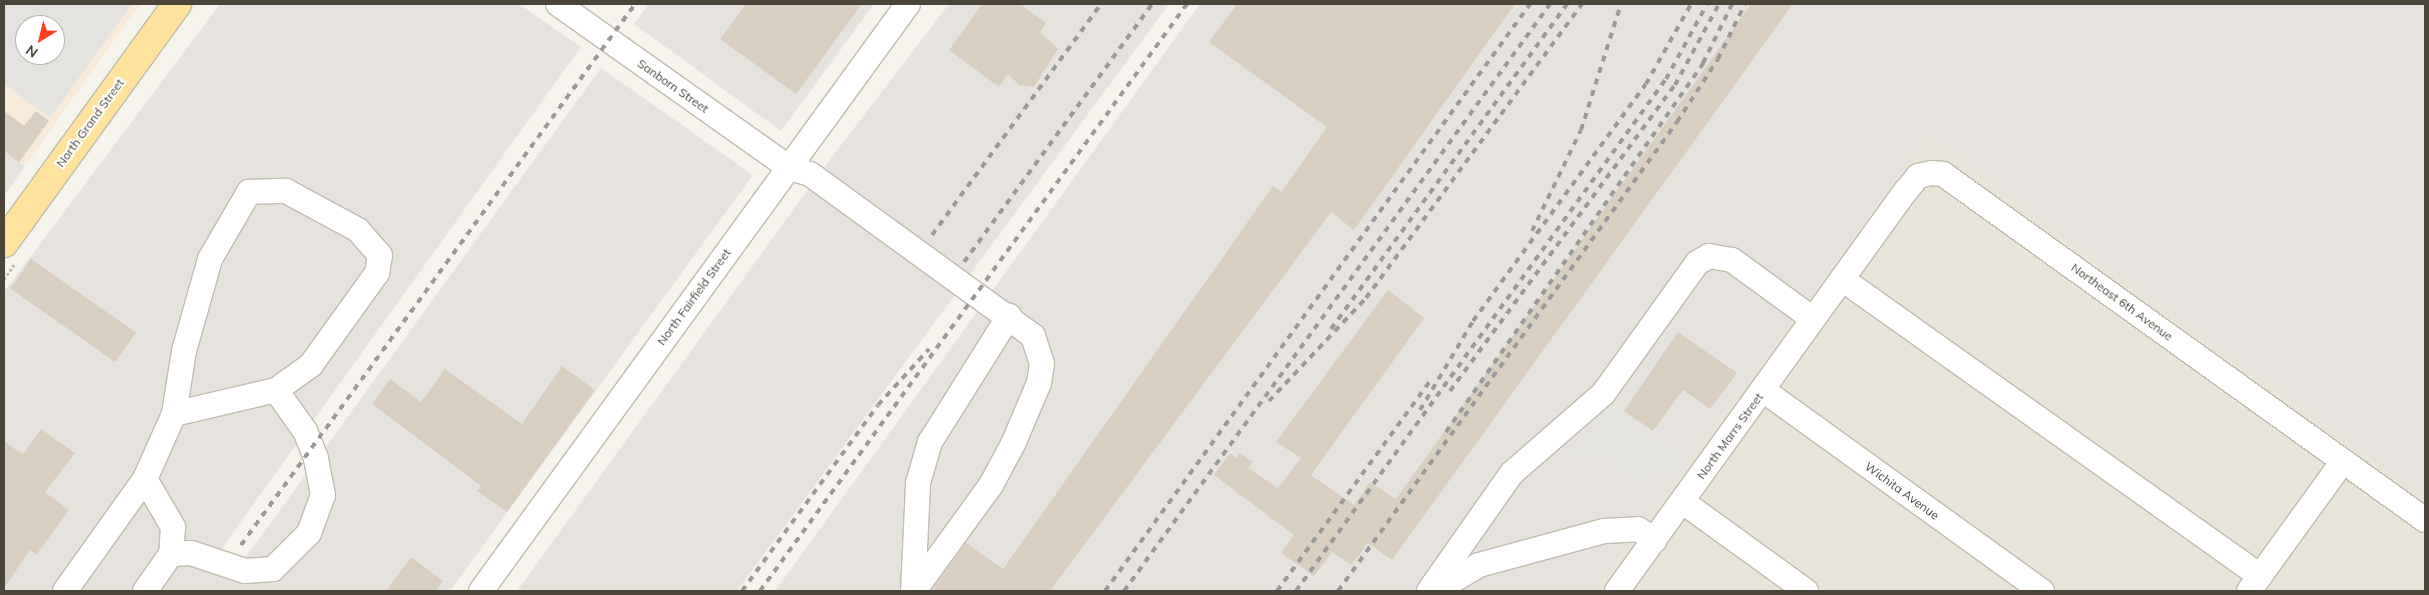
<!DOCTYPE html>
<style>
body{margin:0}
#map{position:relative;width:2429px;height:595px;overflow:hidden;background:#f6f3ec;font-family:Mulish,sans-serif}
div>[style]{position:absolute}
.residential>*{inset:0;background:#eae5da}
.commercial>*{inset:0;background:#f7ead8}
.industrial>*{inset:0;background:#e6e2dd}
.parking>*{inset:0;background:#e5e3e0}
.building>*{inset:0;background:#d8cfc1;transform-origin:0 0}
.path>*{height:3px;margin-top:-1.5px;transform-origin:0;background:repeating-linear-gradient(90deg,#c4b79f 0 2.5px,transparent 0 5px)}
.roads{filter:drop-shadow(1px 0 #c2bbae) drop-shadow(-1px 0 #c2bbae) drop-shadow(0 1px #c2bbae) drop-shadow(0 -1px #c2bbae)}
.minor>*{height:24px;margin:-12px;padding:0 12px;transform-origin:12px;border-radius:12px;background:#fff}
.major>*{height:28px;margin:-14px;padding:0 14px;transform-origin:14px;border-radius:14px;background:#ffe39c}
.rail>*{height:4px;margin-top:-2px;transform-origin:0;background:repeating-linear-gradient(90deg,#9a9a9a 0 6px,transparent 0 12px)}
span{translate:-50% -50%;white-space:nowrap;text-align:center;line-height:1.15;-webkit-text-stroke:4px #fff;paint-order:stroke}
.street-label{font-size:12px;color:#4b4439}
.frame{position:absolute;inset:0;border:5px solid #4b4439;pointer-events:none}
.north{position:absolute;left:15px;top:15px;width:50px;height:50px;box-sizing:border-box;background:#fff;border:1px solid #b7b4b0;border-radius:50%;rotate:216deg;font-size:14px;font-weight:700;line-height:20px;text-align:center;color:#4b4439}
.north::after{content:'';display:block;margin:auto;width:18px;height:22px;background:#fc3f1d;clip-path:polygon(50% 0,100% 100%,50% 72%,0 100%)}
</style>
<div id="map">
<div class="residential">
<div style="clip-path:polygon(1870px 4px,2425px 4px,2425px 591px,1445px 591px)"></div>
</div>
<div class="commercial">
<div style="clip-path:polygon(evenodd,4px 4px,140px 4px,25px 166px,4px 151px,4px 4px,25px 25px,55px 25px,55px 55px,25px 55px,25px 25px)"></div>
</div>
<div class="industrial">
<div style="clip-path:polygon(220px 4px,519px 4px,581px 47px,222px 548px,243px 561px,601px 68px,753px 175px,450px 591px,4px 591px,4px 292px)"></div>
<div style="clip-path:polygon(649px 4px,874px 4px,781px 131px,634px 24px)"></div>
<div style="clip-path:polygon(949px 4px,1169px 4px,737px 591px,517px 591px,822px 170px)"></div>
<div style="clip-path:polygon(evenodd,1200px 4px,1870px 4px,1855px 26px,1871px 4px,2425px 4px,2425px 496px,1928px 135px,1592px 591px,775px 591px,1200px 4px,1595px 453px,1688px 460px,1670px 484px,1656px 474px,1645px 490px,1595px 453px)"></div>
<div style="clip-path:polygon(4px 151px,25px 166px,4px 196px)"></div>
</div>
<div class="parking">
<div style="clip-path:polygon(evenodd,4px 4px,132px 4px,50px 118px,4px 84px,4px 4px,25px 25px,55px 25px,55px 55px,25px 55px,25px 25px)"></div>
<div style="clip-path:polygon(1607px 400px,1688px 460px,1670px 484px,1656px 474px,1645px 490px,1595px 453px,1586px 464px,1569px 452px)"></div>
</div>
<div class="building">
<div style="clip-path:polygon(746px 4px,862px 4px,796px 94px,720px 39px)"></div>
<div style="clip-path:polygon(982px 4px,1020px 4px,1046px 23px,1040px 32px,1058px 49px,1034px 87px,1019px 85px,1008px 74px,999px 87px,949px 50px)"></div>
<div style="clip-path:polygon(1237px 4px,1515px 4px,1354px 230px,1331px 212px,1050px 591px,937px 591px,933px 588px,966px 543px,1003px 569px,1273px 186px,1281px 192px,1327px 127px,1209px 42px)"></div>
<div style="clip-path:polygon(1751px 4px,1793px 4px,1392px 560px,1368px 543px,1351px 565px,1332px 552px,1314px 576px,1281px 553px,1294px 535px,1214px 475px,1230px 453px,1236px 458px,1240px 453px,1253px 462px,1248px 468px,1278px 488px,1301px 458px,1276px 442px,1388px 290px,1424px 318px,1311px 475px,1354px 505px,1370px 482px,1396px 499px)"></div>
<div style="clip-path:polygon(4px 111px,24px 126px,36px 111px,49px 121px,19px 162px,4px 151px)"></div>
<div style="left:31px;top:259px;width:128px;height:36px;rotate:35deg"></div>
<div style="clip-path:polygon(1678px 332px,1737px 373px,1710px 409px,1683px 390px,1653px 431px,1624px 411px)"></div>
<div style="clip-path:polygon(562px 366px,595px 390px,507px 512px,477px 491px,481px 486px,372px 404px,390px 379px,421px 402px,445px 369px,522px 424px)"></div>
<div style="clip-path:polygon(41px 429px,75px 453px,45px 492px,69px 510px,36px 555px,30px 550px,4px 588px,4px 441px,23px 455px)"></div>
<div style="clip-path:polygon(411px 557px,443px 581px,436px 591px,386px 591px)"></div>
</div>
<div class="path">
<div style="left:4px;top:279px;width:19px;rotate:-55deg"></div>
</div>
<div class="roads">
<div class="minor">
<div style="left:558px;top:4px;width:282px;rotate:35.3deg"></div>
<div style="left:788px;top:167px;width:23px;rotate:18deg"></div>
<div style="left:810px;top:174px;width:276px;rotate:36deg"></div>
<div style="left:1033px;top:336px;width:29px;rotate:72deg"></div>
<div style="left:1042px;top:364px;width:19px;rotate:99deg"></div>
<div style="left:1039px;top:383px;width:66px;rotate:113.1deg"></div>
<div style="left:1013px;top:444px;width:47px;rotate:118.2deg"></div>
<div style="left:991px;top:485px;width:131px;rotate:126deg"></div>
<div style="left:1842px;top:279px;width:513px;rotate:35.39deg"></div>
<div style="left:1763px;top:390px;width:344px;rotate:35.8deg"></div>
<div style="left:145px;top:479px;width:56px;rotate:59.7deg"></div>
<div style="left:173px;top:527px;width:27px;rotate:94deg"></div>
<div style="left:171px;top:554px;width:45px;rotate:125.1deg"></div>
<div style="left:1683px;top:502px;width:152px;rotate:35.9deg"></div>
<div style="left:171px;top:554px;width:20px;rotate:-3deg"></div>
<div style="left:191px;top:553px;width:57px;rotate:18.4deg"></div>
<div style="left:245px;top:571px;width:28px;rotate:-4deg"></div>
<div style="left:273px;top:569px;width:51px;rotate:-45deg"></div>
<div style="left:309px;top:533px;width:40px;rotate:-69.8deg"></div>
<div style="left:323px;top:495px;width:38px;rotate:-101deg"></div>
<div style="left:316px;top:458px;width:29px;rotate:-112deg"></div>
<div style="left:305px;top:431px;width:50px;rotate:-125.3deg"></div>
<div style="left:1437px;top:590px;width:49px;rotate:-30.8deg"></div>
<div style="left:1479px;top:565px;width:130px;rotate:-15.2deg"></div>
<div style="left:1604px;top:531px;width:34px;rotate:-3deg"></div>
<div style="left:1638px;top:529px;width:20px;rotate:33deg"></div>
<div style="left:65px;top:591px;width:138px;rotate:-54.5deg"></div>
<div style="left:145px;top:479px;width:71px;rotate:-66deg"></div>
<div style="left:174px;top:414px;width:64px;rotate:-81deg"></div>
<div style="left:184px;top:351px;width:96px;rotate:-74.2deg"></div>
<div style="left:210px;top:259px;width:78px;rotate:-59.8deg"></div>
<div style="left:249px;top:192px;width:37px;rotate:-2deg"></div>
<div style="left:286px;top:191px;width:82px;rotate:28.4deg"></div>
<div style="left:358px;top:230px;width:33px;rotate:49deg"></div>
<div style="left:380px;top:255px;width:18px;rotate:99deg"></div>
<div style="left:377px;top:273px;width:113px;rotate:125.7deg"></div>
<div style="left:311px;top:365px;width:43px;rotate:144.5deg"></div>
<div style="left:276px;top:390px;width:105px;rotate:166.8deg"></div>
<div style="left:481px;top:591px;width:726px;rotate:-53.97deg"></div>
<div style="left:913px;top:591px;width:108px;rotate:-87.3deg"></div>
<div style="left:918px;top:483px;width:43px;rotate:-73.7deg"></div>
<div style="left:930px;top:442px;width:149px;rotate:-57.9deg"></div>
<div style="left:1429px;top:591px;width:144px;rotate:-54.9deg"></div>
<div style="left:1512px;top:473px;width:121px;rotate:-41deg"></div>
<div style="left:1603px;top:394px;width:161px;rotate:-54.3deg"></div>
<div style="left:1697px;top:263px;width:14px;rotate:-30deg"></div>
<div style="left:1709px;top:256px;width:23px;rotate:10deg"></div>
<div style="left:1732px;top:260px;width:100px;rotate:36.1deg"></div>
<div style="left:1617px;top:591px;width:493px;rotate:-54.2deg"></div>
<div style="left:1906px;top:191px;width:19px;rotate:-51deg"></div>
<div style="left:1918px;top:176px;width:13px;rotate:-13deg"></div>
<div style="left:1931px;top:173px;width:12px;rotate:5deg"></div>
<div style="left:1943px;top:174px;width:593px;rotate:35.67deg"></div>
<div style="left:2249px;top:591px;width:160px;rotate:-54.1deg"></div>
</div>
<div class="major">
<div style="left:4px;top:243px;width:295px;rotate:-54.1deg"></div>
</div>
</div>
<div class="rail">
<div style="left:1532px;top:231px;width:112px;rotate:-64.1deg"></div>
<div style="left:1581px;top:130px;width:132px;rotate:-72.4deg"></div>
<div style="left:932px;top:235px;width:286px;rotate:-53.8deg"></div>
<div style="left:964px;top:262px;width:319px;rotate:-53.9deg"></div>
<div style="left:1331px;top:329px;width:402px;rotate:-54deg"></div>
<div style="left:1450px;top:391px;width:380px;rotate:-53.7deg"></div>
<div style="left:1675px;top:85px;width:92px;rotate:-61.5deg"></div>
<div style="left:1269px;top:401px;width:141px;rotate:-46.7deg"></div>
<div style="left:1366px;top:298px;width:365px;rotate:-53.7deg"></div>
<div style="left:1420px;top:410px;width:104px;rotate:-59.2deg"></div>
<div style="left:1473px;top:321px;width:293px;rotate:-53.9deg"></div>
<div style="left:1646px;top:84px;width:92px;rotate:-60.6deg"></div>
<div style="left:1446px;top:432px;width:450px;rotate:-55.1deg"></div>
<div style="left:1703px;top:63px;width:66px;rotate:-63.8deg"></div>
<div style="left:241px;top:545px;width:669px;rotate:-53.93deg"></div>
<div style="left:742px;top:591px;width:230px;rotate:-53.8deg"></div>
<div style="left:878px;top:405px;width:76px;rotate:-47.7deg"></div>
<div style="left:760px;top:591px;width:726px;rotate:-53.97deg"></div>
<div style="left:1105px;top:591px;width:725px;rotate:-54.09deg"></div>
<div style="left:1124px;top:591px;width:725px;rotate:-54.03deg"></div>
<div style="left:1277px;top:591px;width:260px;rotate:-53.9deg"></div>
<div style="left:1296px;top:591px;width:632px;rotate:-54.15deg"></div>
<div style="left:1666px;top:79px;width:85px;rotate:-61.3deg"></div>
<div style="left:1338px;top:591px;width:579px;rotate:-54.14deg"></div>
<div style="left:1677px;top:122px;width:75px;rotate:-56.9deg"></div>
<div style="left:1718px;top:59px;width:61px;rotate:-63.9deg"></div>
</div>
<div class="street-label">
<span style="left:673px;top:86px;rotate:35deg">Sanborn Street</span>
<span style="left:90px;top:123px;rotate:-54deg">North Grand Street</span>
<span style="left:694px;top:297px;rotate:-54deg">North Fairfield Street</span>
<span style="left:2122px;top:302px;rotate:36deg">Northeast 6th Avenue</span>
<span style="left:1730px;top:436px;rotate:-54deg">North Marrs Street</span>
<span style="left:1902px;top:491px;rotate:36deg">Wichita Avenue</span>
</div>
<div class="frame"></div>
<div class="north">N</div>
</div>
